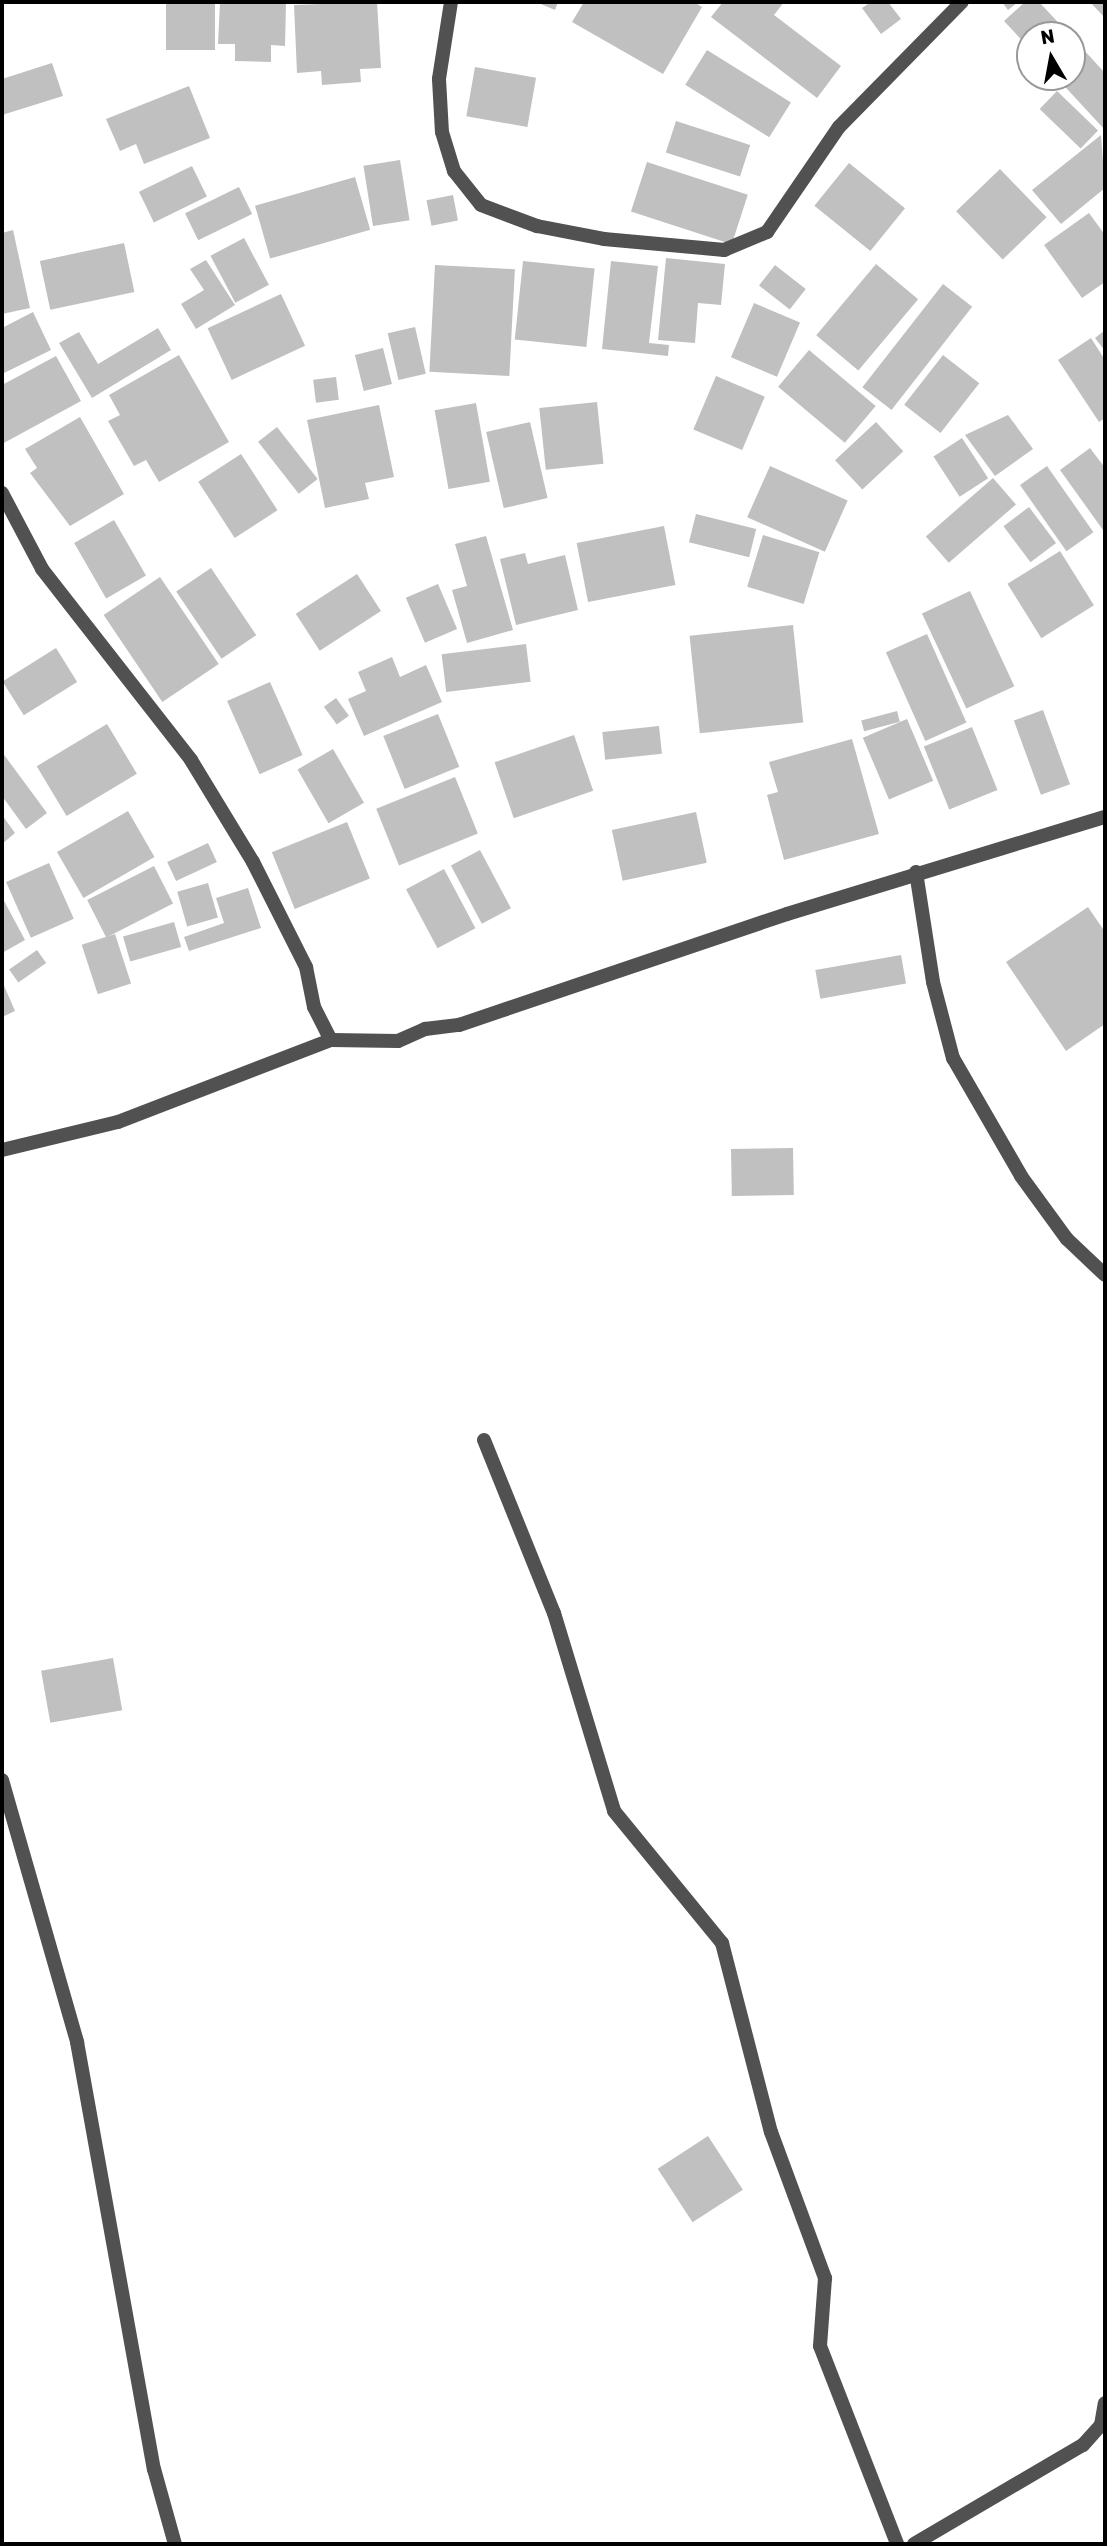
<!DOCTYPE html>
<style>
body{margin:0}
#map{position:relative;width:1107px;height:2546px;overflow:hidden;background:#fff;font-family:Rubik,sans-serif}
div>[style]{position:absolute}
.building>*{inset:0;background:#c0c0c0;transform-origin:0 0}
.street>*{height:14px;margin:-7px;padding:0 7px;transform-origin:7px;border-radius:7px;background:#515151}
span{translate:-50% -50%;white-space:nowrap;text-align:center;line-height:1.15;-webkit-text-stroke:6px #fff;paint-order:stroke}
.frame{position:absolute;inset:0;border:4px solid #000;pointer-events:none}
.north{position:absolute;left:1016px;top:21px;width:70px;height:70px;box-sizing:border-box;background:#fff;border:2px solid #999;border-radius:50%;rotate:350deg;font-size:19px;font-weight:700;line-height:28px;text-align:center;color:#000}
.north::after{content:'';display:block;margin:auto;width:24px;height:32px;background:#000;clip-path:polygon(50% 0,100% 100%,50% 72%,0 100%)}
</style>
<div id="map">
<div class="building">
<div style="left:166px;top:2px;width:49px;height:48px"></div>
<div style="clip-path:polygon(220px 2px,286px 2px,285px 46px,271px 45px,271px 62px,235px 61px,235px 44px,218px 44px)"></div>
<div style="clip-path:polygon(377px 2px,381px 68px,360px 69px,361px 82px,322px 85px,321px 71px,297px 73px,294px 5px)"></div>
<div style="clip-path:polygon(536px 2px,558px 2px,555px 10px)"></div>
<div style="clip-path:polygon(584px 2px,694px 2px,702px 7px,663px 74px,572px 22px)"></div>
<div style="clip-path:polygon(723px 2px,784px 2px,774px 15px,841px 66px,817px 98px,711px 17px)"></div>
<div style="clip-path:polygon(871px 2px,888px 2px,901px 19px,881px 34px,862px 8px)"></div>
<div style="clip-path:polygon(1002px 2px,1018px 2px,1008px 10px)"></div>
<div style="clip-path:polygon(1025px 2px,1039px 2px,1070px 35px,1030px 35px,1030px 49px,1004px 21px)"></div>
<div style="clip-path:polygon(1090px 2px,1105px 2px,1105px 18px)"></div>
<div style="clip-path:polygon(1072px 37px,1105px 73px,1105px 130px,1056px 77px,1072px 77px)"></div>
<div style="left:707px;top:50px;width:99px;height:41px;rotate:32deg"></div>
<div style="clip-path:polygon(52px 63px,63px 96px,2px 115px,2px 79px)"></div>
<div style="left:475px;top:67px;width:62px;height:50px;rotate:10deg"></div>
<div style="clip-path:polygon(189px 86px,210px 138px,144px 164px,136px 144px,120px 151px,106px 119px)"></div>
<div style="left:1057px;top:91px;width:57px;height:25px;rotate:44deg"></div>
<div style="left:676px;top:121px;width:78px;height:33px;rotate:18deg"></div>
<div style="clip-path:polygon(1101px 135px,1105px 188px,1061px 224px,1032px 190px)"></div>
<div style="left:400px;top:160px;width:61px;height:37px;rotate:81deg"></div>
<div style="left:647px;top:162px;width:106px;height:52px;rotate:18deg"></div>
<div style="left:849px;top:163px;width:72px;height:55px;rotate:39deg"></div>
<div style="left:192px;top:166px;width:34px;height:59px;rotate:64deg"></div>
<div style="left:1000px;top:169px;width:67px;height:61px;rotate:46deg"></div>
<div style="left:355px;top:177px;width:55px;height:104px;rotate:74deg"></div>
<div style="left:239px;top:187px;width:30px;height:60px;rotate:64deg"></div>
<div style="left:453px;top:195px;width:26px;height:27px;rotate:79deg"></div>
<div style="clip-path:polygon(1089px 213px,1105px 235px,1105px 282px,1082px 298px,1044px 245px)"></div>
<div style="clip-path:polygon(13px 230px,30px 308px,2px 314px,2px 233px)"></div>
<div style="left:244px;top:238px;width:53px;height:38px;rotate:62deg"></div>
<div style="left:124px;top:243px;width:50px;height:86px;rotate:78deg"></div>
<div style="clip-path:polygon(666px 258px,725px 264px,721px 305px,698px 303px,695px 343px,658px 340px)"></div>
<div style="clip-path:polygon(206px 260px,235px 305px,196px 329px,181px 304px,204px 290px,190px 269px)"></div>
<div style="left:523px;top:261px;width:72px;height:79px;rotate:6deg"></div>
<div style="clip-path:polygon(611px 261px,658px 266px,649px 343px,669px 345px,668px 356px,602px 349px)"></div>
<div style="left:876px;top:264px;width:55px;height:93px;rotate:40deg"></div>
<div style="left:435px;top:265px;width:80px;height:107px;rotate:3deg"></div>
<div style="left:775px;top:265px;width:39px;height:26px;rotate:38deg"></div>
<div style="left:943px;top:284px;width:37px;height:131px;rotate:38deg"></div>
<div style="left:281px;top:294px;width:57px;height:81px;rotate:65deg"></div>
<div style="left:754px;top:303px;width:50px;height:59px;rotate:23deg"></div>
<div style="clip-path:polygon(33px 312px,51px 350px,2px 374px,2px 328px)"></div>
<div style="left:415px;top:327px;width:48px;height:28px;rotate:77deg"></div>
<div style="clip-path:polygon(158px 328px,171px 350px,92px 398px,59px 343px,79px 332px,98px 364px)"></div>
<div style="clip-path:polygon(1105px 330px,1105px 351px,1095px 338px)"></div>
<div style="clip-path:polygon(1091px 338px,1105px 360px,1105px 418px,1099px 422px,1058px 360px)"></div>
<div style="left:383px;top:348px;width:37px;height:29px;rotate:76deg"></div>
<div style="left:809px;top:350px;width:87px;height:48px;rotate:40deg"></div>
<div style="clip-path:polygon(179px 355px,229px 442px,159px 482px,146px 460px,134px 466px,108px 421px,120px 415px,109px 395px)"></div>
<div style="left:943px;top:355px;width:46px;height:63px;rotate:38deg"></div>
<div style="clip-path:polygon(56px 356px,81px 401px,2px 444px,2px 385px)"></div>
<div style="left:716px;top:376px;width:53px;height:58px;rotate:23deg"></div>
<div style="left:336px;top:377px;width:23px;height:23px;rotate:83deg"></div>
<div style="left:597px;top:402px;width:62px;height:58px;rotate:84deg"></div>
<div style="left:476px;top:403px;width:80px;height:42px;rotate:80deg"></div>
<div style="clip-path:polygon(379px 405px,394px 477px,365px 483px,369px 499px,325px 508px,307px 420px)"></div>
<div style="clip-path:polygon(1008px 415px,1033px 449px,995px 476px,965px 435px)"></div>
<div style="clip-path:polygon(80px 417px,124px 494px,70px 526px,30px 473px,37px 468px,25px 449px)"></div>
<div style="left:530px;top:422px;width:78px;height:45px;rotate:77deg"></div>
<div style="left:876px;top:422px;width:40px;height:56px;rotate:47deg"></div>
<div style="left:277px;top:427px;width:66px;height:24px;rotate:52deg"></div>
<div style="left:962px;top:438px;width:48px;height:34px;rotate:57deg"></div>
<div style="clip-path:polygon(1090px 448px,1105px 468px,1103px 530px,1060px 470px)"></div>
<div style="left:241px;top:454px;width:67px;height:51px;rotate:57deg"></div>
<div style="left:770px;top:466px;width:85px;height:56px;rotate:24deg"></div>
<div style="left:1047px;top:466px;width:81px;height:33px;rotate:55deg"></div>
<div style="left:993px;top:478px;width:35px;height:89px;rotate:49deg"></div>
<div style="left:1029px;top:507px;width:45px;height:32px;rotate:53deg"></div>
<div style="left:696px;top:514px;width:62px;height:29px;rotate:14deg"></div>
<div style="left:114px;top:520px;width:64px;height:46px;rotate:60deg"></div>
<div style="left:664px;top:526px;width:60px;height:89px;rotate:79deg"></div>
<div style="left:763px;top:535px;width:59px;height:54px;rotate:17deg"></div>
<div style="clip-path:polygon(486px 536px,513px 630px,467px 643px,452px 590px,467px 586px,455px 544px)"></div>
<div style="left:1060px;top:551px;width:64px;height:62px;rotate:58deg"></div>
<div style="clip-path:polygon(525px 553px,528px 564px,565px 555px,578px 610px,516px 625px,500px 559px)"></div>
<div style="left:211px;top:568px;width:81px;height:42px;rotate:56deg"></div>
<div style="left:357px;top:574px;width:44px;height:73px;rotate:57deg"></div>
<div style="left:160px;top:577px;width:105px;height:68px;rotate:56deg"></div>
<div style="left:438px;top:584px;width:49px;height:35px;rotate:67deg"></div>
<div style="left:970px;top:591px;width:105px;height:53px;rotate:65deg"></div>
<div style="left:793px;top:625px;width:98px;height:104px;rotate:84deg"></div>
<div style="left:927px;top:634px;width:97px;height:45px;rotate:66deg"></div>
<div style="left:526px;top:644px;width:38px;height:85px;rotate:83deg"></div>
<div style="left:56px;top:648px;width:40px;height:63px;rotate:58deg"></div>
<div style="clip-path:polygon(392px 657px,400px 677px,426px 665px,442px 702px,364px 736px,348px 699px,366px 691px,358px 672px)"></div>
<div style="left:270px;top:682px;width:80px;height:47px;rotate:66deg"></div>
<div style="left:336px;top:698px;width:22px;height:15px;rotate:54deg"></div>
<div style="left:1043px;top:710px;width:79px;height:31px;rotate:70deg"></div>
<div style="left:897px;top:711px;width:11px;height:37px;rotate:75deg"></div>
<div style="left:438px;top:714px;width:57px;height:59px;rotate:68deg"></div>
<div style="left:907px;top:719px;width:67px;height:48px;rotate:67deg"></div>
<div style="left:107px;top:724px;width:58px;height:82px;rotate:59deg"></div>
<div style="left:659px;top:726px;width:28px;height:57px;rotate:84deg"></div>
<div style="left:972px;top:727px;width:68px;height:52px;rotate:68deg"></div>
<div style="left:574px;top:735px;width:59px;height:84px;rotate:71deg"></div>
<div style="clip-path:polygon(852px 739px,879px 834px,784px 860px,767px 795px,778px 792px,769px 762px)"></div>
<div style="left:333px;top:749px;width:62px;height:41px;rotate:60deg"></div>
<div style="clip-path:polygon(2px 752px,47px 813px,26px 829px,2px 796px)"></div>
<div style="left:455px;top:777px;width:61px;height:85px;rotate:68deg"></div>
<div style="left:128px;top:811px;width:53px;height:82px;rotate:60deg"></div>
<div style="left:696px;top:812px;width:52px;height:86px;rotate:78deg"></div>
<div style="clip-path:polygon(2px 815px,15px 833px,2px 844px)"></div>
<div style="left:347px;top:822px;width:61px;height:81px;rotate:68deg"></div>
<div style="left:208px;top:843px;width:21px;height:45px;rotate:65deg"></div>
<div style="left:480px;top:850px;width:66px;height:33px;rotate:62deg"></div>
<div style="left:49px;top:863px;width:61px;height:47px;rotate:66deg"></div>
<div style="left:154px;top:866px;width:42px;height:75px;rotate:63deg"></div>
<div style="left:444px;top:869px;width:67px;height:43px;rotate:62deg"></div>
<div style="left:208px;top:883px;width:36px;height:32px;rotate:74deg"></div>
<div style="clip-path:polygon(248px 888px,261px 928px,189px 951px,184px 937px,224px 923px,216px 898px)"></div>
<div style="clip-path:polygon(2px 897px,25px 940px,2px 953px)"></div>
<div style="clip-path:polygon(1088px 907px,1105px 932px,1105px 1024px,1066px 1051px,1006px 962px)"></div>
<div style="left:174px;top:922px;width:26px;height:53px;rotate:74deg"></div>
<div style="left:115px;top:934px;width:52px;height:35px;rotate:72deg"></div>
<div style="left:37px;top:950px;width:16px;height:34px;rotate:55deg"></div>
<div style="left:901px;top:955px;width:29px;height:87px;rotate:80deg"></div>
<div style="clip-path:polygon(2px 981px,15px 1011px,2px 1017px)"></div>
<div style="left:793px;top:1148px;width:47px;height:62px;rotate:89deg"></div>
<div style="left:113px;top:1658px;width:53px;height:73px;rotate:80deg"></div>
<div style="left:708px;top:2136px;width:64px;height:60px;rotate:57deg"></div>
</div>
<div class="street">
<div style="left:451px;top:2px;width:78px;rotate:98.9deg"></div>
<div style="left:439px;top:79px;width:53px;rotate:86.8deg"></div>
<div style="left:442px;top:132px;width:41px;rotate:72.9deg"></div>
<div style="left:454px;top:171px;width:43px;rotate:51.5deg"></div>
<div style="left:481px;top:205px;width:60px;rotate:20.6deg"></div>
<div style="left:537px;top:226px;width:68px;rotate:11deg"></div>
<div style="left:604px;top:239px;width:121px;rotate:5.2deg"></div>
<div style="left:724px;top:250px;width:47px;rotate:-22.7deg"></div>
<div style="left:767px;top:232px;width:127px;rotate:-55.6deg"></div>
<div style="left:839px;top:127px;width:175px;rotate:-45.5deg"></div>
<div style="left:2px;top:493px;width:86px;rotate:62.2deg"></div>
<div style="left:42px;top:569px;width:242px;rotate:52deg"></div>
<div style="left:191px;top:760px;width:119px;rotate:58.7deg"></div>
<div style="left:253px;top:862px;width:118px;rotate:63.2deg"></div>
<div style="left:306px;top:967px;width:41px;rotate:78.7deg"></div>
<div style="left:314px;top:1007px;width:37px;rotate:63deg"></div>
<div style="left:331px;top:1040px;width:67px;rotate:0.9deg"></div>
<div style="left:398px;top:1041px;width:30px;rotate:-24deg"></div>
<div style="left:425px;top:1029px;width:34px;rotate:-7deg"></div>
<div style="left:459px;top:1025px;width:346px;rotate:-18.7deg"></div>
<div style="left:787px;top:914px;width:332px;rotate:-17deg"></div>
<div style="left:916px;top:872px;width:111px;rotate:81.2deg"></div>
<div style="left:933px;top:982px;width:79px;rotate:75.3deg"></div>
<div style="left:953px;top:1058px;width:136px;rotate:60deg"></div>
<div style="left:1021px;top:1176px;width:78px;rotate:53.9deg"></div>
<div style="left:1067px;top:1239px;width:52px;rotate:43.5deg"></div>
<div style="left:2px;top:1150px;width:119px;rotate:-13.6deg"></div>
<div style="left:118px;top:1122px;width:228px;rotate:-21.1deg"></div>
<div style="left:484px;top:1440px;width:187px;rotate:68deg"></div>
<div style="left:554px;top:1613px;width:207px;rotate:73.1deg"></div>
<div style="left:614px;top:1811px;width:171px;rotate:50.7deg"></div>
<div style="left:722px;top:1943px;width:195px;rotate:75.5deg"></div>
<div style="left:771px;top:2132px;width:156px;rotate:69.7deg"></div>
<div style="left:825px;top:2278px;width:68px;rotate:94.2deg"></div>
<div style="left:820px;top:2346px;width:212px;rotate:68.7deg"></div>
<div style="left:2px;top:1780px;width:273px;rotate:74deg"></div>
<div style="left:77px;top:2042px;width:434px;rotate:79.8deg"></div>
<div style="left:154px;top:2469px;width:78px;rotate:74.4deg"></div>
<div style="left:914px;top:2544px;width:196px;rotate:-30.4deg"></div>
<div style="left:1083px;top:2445px;width:27px;rotate:-48deg"></div>
<div style="left:1101px;top:2425px;width:22px;rotate:-80deg"></div>
</div>
<div class="frame"></div>
<div class="north">N</div>
</div>
